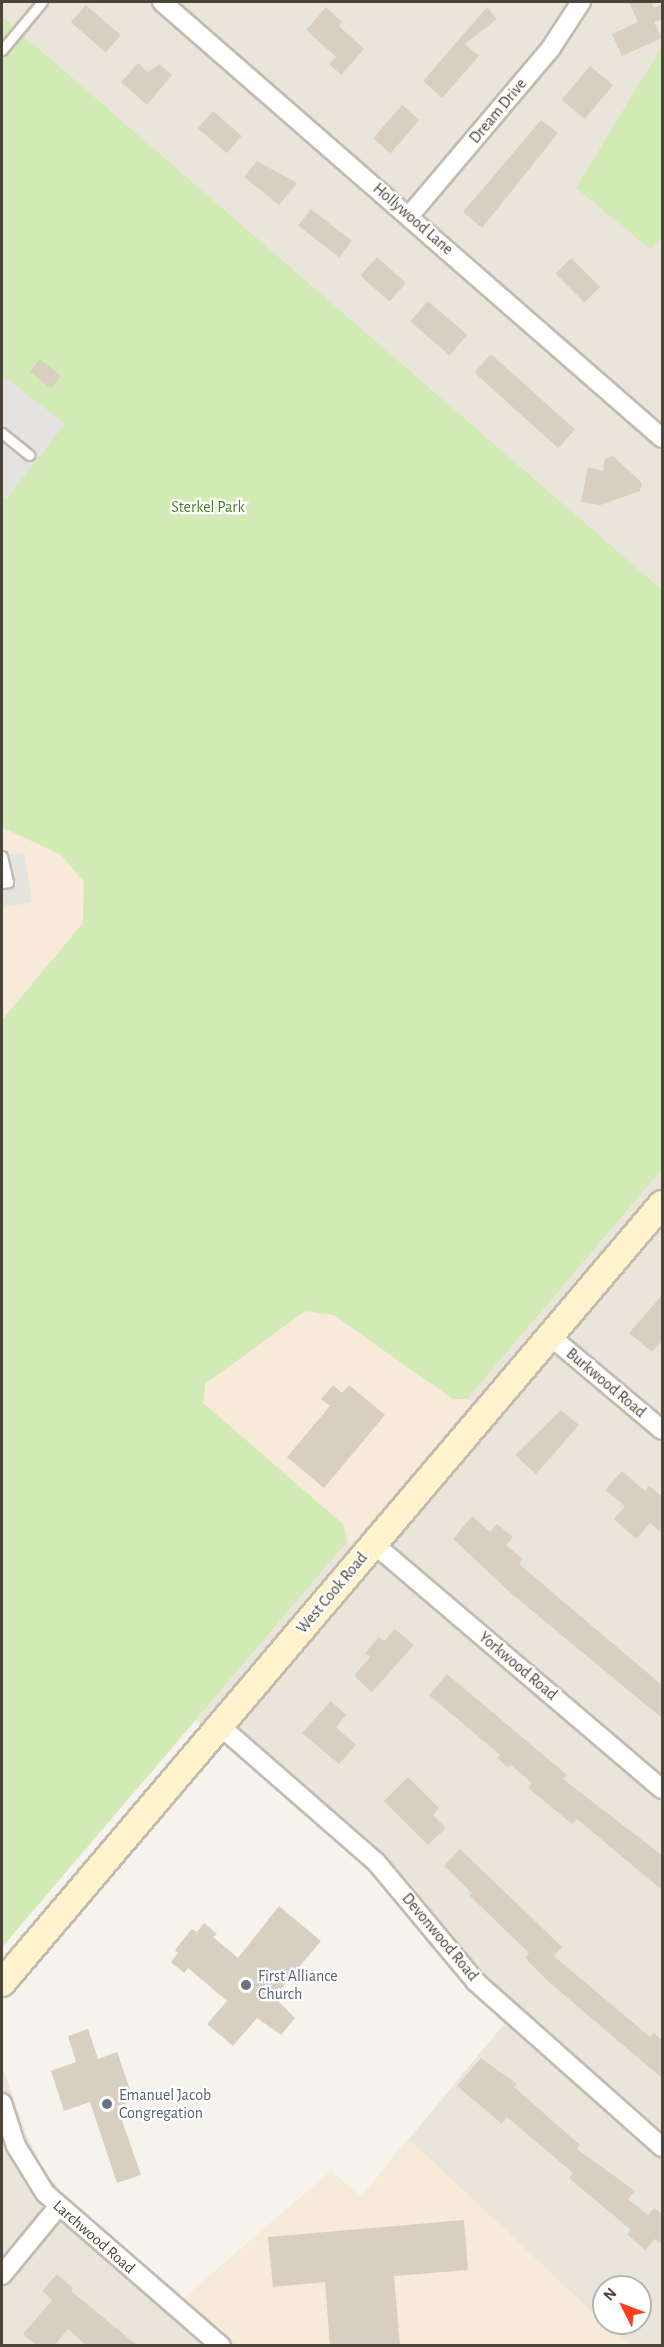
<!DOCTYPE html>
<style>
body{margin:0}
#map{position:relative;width:664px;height:2347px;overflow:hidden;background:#f6f3ec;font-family:"Alegreya Sans",sans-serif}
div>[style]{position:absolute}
.residential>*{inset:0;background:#eae5da}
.commercial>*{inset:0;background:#f7ead8}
.green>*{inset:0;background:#d2eab5}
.parking>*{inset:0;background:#e5e3e0}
.building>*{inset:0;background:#d8cfc1;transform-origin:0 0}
.roads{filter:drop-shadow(2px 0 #c2bbae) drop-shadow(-2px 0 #c2bbae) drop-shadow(0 2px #c2bbae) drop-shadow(0 -2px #c2bbae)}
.service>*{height:9px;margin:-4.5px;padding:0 4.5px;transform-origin:4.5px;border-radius:4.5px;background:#fff}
.minor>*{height:18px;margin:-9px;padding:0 9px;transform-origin:9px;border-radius:9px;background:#fff}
.secondary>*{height:26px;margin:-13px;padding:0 13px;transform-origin:13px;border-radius:13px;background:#fff3cd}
.dots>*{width:16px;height:16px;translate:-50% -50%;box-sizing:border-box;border:3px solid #fff;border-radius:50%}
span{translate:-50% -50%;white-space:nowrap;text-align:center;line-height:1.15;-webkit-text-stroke:4.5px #fff;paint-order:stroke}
.street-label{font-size:16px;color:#4b4439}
.park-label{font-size:16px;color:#4a7f2a}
.worship-label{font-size:16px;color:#5b616d}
.left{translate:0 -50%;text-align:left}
.frame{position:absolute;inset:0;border:3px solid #4b4439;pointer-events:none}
.north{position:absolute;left:592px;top:2275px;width:60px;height:60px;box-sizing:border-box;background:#fff;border:2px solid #b7b4b0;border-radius:50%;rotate:312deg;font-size:16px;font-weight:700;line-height:24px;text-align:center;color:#4b4439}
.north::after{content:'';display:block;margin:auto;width:21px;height:27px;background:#fc3f1d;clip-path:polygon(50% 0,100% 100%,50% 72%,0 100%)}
</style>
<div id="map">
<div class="residential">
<div style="clip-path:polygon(evenodd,2px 2px,662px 2px,662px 2345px,2px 2345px,2px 2066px,27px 2136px,45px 2172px,74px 2207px,183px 2299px,331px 2171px,361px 2197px,504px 2024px,429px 1945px,388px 1887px,333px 1834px,196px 1720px,2px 1947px,2px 1020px,83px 923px,84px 882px,61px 855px,2px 827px,2px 2px,604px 2287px,640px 2287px,640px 2323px,604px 2323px,604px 2287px)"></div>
</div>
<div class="commercial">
<div style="clip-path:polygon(2px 827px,61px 855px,84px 882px,83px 923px,2px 1020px)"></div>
<div style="clip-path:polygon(305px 1311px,334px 1315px,452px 1399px,467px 1399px,472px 1403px,349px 1547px,344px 1525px,203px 1403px,205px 1384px)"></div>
<div style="clip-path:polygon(408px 2138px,604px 2323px,630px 2345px,238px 2345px,183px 2299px,331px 2171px,361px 2197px)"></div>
</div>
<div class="green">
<div style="clip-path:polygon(2px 17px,662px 590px,662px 1169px,467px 1399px,453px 1399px,334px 1315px,305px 1311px,205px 1384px,203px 1403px,344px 1525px,346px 1543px,2px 1947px,2px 1020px,83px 923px,84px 882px,61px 855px,2px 827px)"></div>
<div style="clip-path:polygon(662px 46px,662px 237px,650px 249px,576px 188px)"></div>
</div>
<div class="parking">
<div style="clip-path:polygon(2px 375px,65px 424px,6px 499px,2px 496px)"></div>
<div style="clip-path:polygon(2px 849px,10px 855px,24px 853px,32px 902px,2px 908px)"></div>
</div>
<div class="building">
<div style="clip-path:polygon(629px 2px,651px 2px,654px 8px,663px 4px,663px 19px,654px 22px,662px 38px,622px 56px,612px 34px,638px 22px)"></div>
<div style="left:86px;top:5px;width:46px;height:23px;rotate:41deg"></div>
<div style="clip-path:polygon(326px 7px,342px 22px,339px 26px,364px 49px,341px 75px,329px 64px,336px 57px,306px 30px)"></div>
<div style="clip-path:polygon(487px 7px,497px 19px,465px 44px,479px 56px,442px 98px,423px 81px)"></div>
<div style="clip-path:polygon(138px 63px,148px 72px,159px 64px,172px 75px,147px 105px,121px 82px)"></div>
<div style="left:590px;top:66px;width:30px;height:44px;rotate:40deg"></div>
<div style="left:402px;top:105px;width:23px;height:44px;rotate:41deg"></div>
<div style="left:213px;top:111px;width:38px;height:23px;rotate:41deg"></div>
<div style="clip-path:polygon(541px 120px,558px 133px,482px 228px,463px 212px)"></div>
<div style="clip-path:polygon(257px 161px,297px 183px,279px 205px,244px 177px)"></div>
<div style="left:311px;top:209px;width:52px;height:21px;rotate:38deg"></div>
<div style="left:377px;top:257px;width:39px;height:25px;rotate:42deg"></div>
<div style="left:571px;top:258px;width:41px;height:22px;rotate:45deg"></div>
<div style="left:428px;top:301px;width:52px;height:27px;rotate:41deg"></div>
<div style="left:491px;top:354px;width:113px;height:25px;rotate:42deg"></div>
<div style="left:40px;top:359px;width:27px;height:16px;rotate:39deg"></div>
<div style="clip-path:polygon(613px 456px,642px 483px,640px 491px,600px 505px,581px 502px,588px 467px,603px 471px,605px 459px)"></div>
<div style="clip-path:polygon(663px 1294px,663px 1340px,652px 1352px,629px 1333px)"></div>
<div style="clip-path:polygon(333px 1385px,342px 1393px,349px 1385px,385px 1415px,324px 1488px,287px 1457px,330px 1406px,321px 1399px)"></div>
<div style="clip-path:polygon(561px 1410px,579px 1425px,536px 1474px,515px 1455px)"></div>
<div style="clip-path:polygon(622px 1471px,645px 1491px,649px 1486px,663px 1497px,663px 1534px,650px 1523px,636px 1539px,614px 1519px,625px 1506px,605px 1490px)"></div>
<div style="clip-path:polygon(472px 1516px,490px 1532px,497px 1524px,513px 1537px,506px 1545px,523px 1559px,519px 1564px,663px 1686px,663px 1719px,513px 1595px,453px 1539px)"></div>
<div style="clip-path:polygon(395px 1629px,414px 1645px,372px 1692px,354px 1676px,370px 1657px,365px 1653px,379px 1637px,384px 1641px)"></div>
<div style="clip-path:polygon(447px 1674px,567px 1775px,563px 1779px,663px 1856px,663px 1891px,577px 1819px,572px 1824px,528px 1788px,532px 1783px,511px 1765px,508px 1768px,497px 1758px,500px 1755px,429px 1695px)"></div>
<div style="clip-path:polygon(331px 1701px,346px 1715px,336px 1727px,356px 1745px,339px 1764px,302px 1733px)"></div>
<div style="clip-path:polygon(408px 1777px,439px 1808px,433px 1815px,446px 1828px,428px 1845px,384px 1801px)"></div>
<div style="clip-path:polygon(460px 1849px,562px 1947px,554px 1956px,650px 2037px,654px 2033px,663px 2041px,663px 2079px,550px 1983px,525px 1958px,529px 1953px,469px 1895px,472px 1893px,444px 1866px)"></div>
<div style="clip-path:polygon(279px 1906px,321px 1941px,274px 1997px,295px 2018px,281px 2035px,257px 2018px,233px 2046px,207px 2024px,227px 2001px,188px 1968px,184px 1973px,171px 1962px,178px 1953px,175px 1950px,192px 1929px,197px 1932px,204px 1923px,217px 1934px,213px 1937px,238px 1958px)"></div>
<div style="clip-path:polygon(88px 2029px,98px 2059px,117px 2052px,134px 2101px,117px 2106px,141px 2175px,117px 2183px,90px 2102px,64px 2111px,51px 2071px,76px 2062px,68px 2036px)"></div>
<div style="clip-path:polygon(481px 2058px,517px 2084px,514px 2087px,580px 2145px,577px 2149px,635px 2191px,628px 2199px,648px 2215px,654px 2208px,663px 2215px,663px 2245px,655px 2239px,645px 2250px,627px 2234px,631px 2230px,569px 2178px,573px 2173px,507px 2117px,502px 2124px,457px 2086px)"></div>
<div style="clip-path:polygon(464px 2220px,468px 2270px,394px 2276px,400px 2344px,330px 2346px,325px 2282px,273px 2287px,268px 2237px)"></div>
<div style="clip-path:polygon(57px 2274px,73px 2288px,71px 2291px,138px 2346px,87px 2346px,68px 2329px,54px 2346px,37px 2346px,23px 2334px,52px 2300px,42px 2291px)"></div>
</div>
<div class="roads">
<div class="service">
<div style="left:2px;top:50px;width:62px;rotate:-50.2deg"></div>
<div style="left:2px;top:433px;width:35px;rotate:39deg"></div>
<div style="left:2px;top:856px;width:27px;rotate:77deg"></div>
<div style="left:8px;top:882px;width:6px;rotate:171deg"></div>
</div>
<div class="minor">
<div style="left:162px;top:2px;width:663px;rotate:41.09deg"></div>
<div style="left:410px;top:215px;width:219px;rotate:-49.8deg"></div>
<div style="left:551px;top:48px;width:55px;rotate:-56.9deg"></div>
<div style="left:550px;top:1336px;width:146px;rotate:40deg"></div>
<div style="left:374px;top:1544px;width:378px;rotate:40.4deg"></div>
<div style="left:220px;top:1726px;width:207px;rotate:41.1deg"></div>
<div style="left:376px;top:1862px;width:156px;rotate:50.2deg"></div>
<div style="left:476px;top:1982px;width:249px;rotate:41.6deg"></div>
<div style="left:2px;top:2103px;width:45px;rotate:72deg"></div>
<div style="left:16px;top:2146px;width:55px;rotate:58.3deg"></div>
<div style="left:45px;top:2193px;width:233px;rotate:41deg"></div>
<div style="left:2px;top:2275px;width:88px;rotate:-50.5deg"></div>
</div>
<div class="secondary">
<div style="left:2px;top:1983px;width:1021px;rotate:-49.73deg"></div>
</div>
</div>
<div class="dots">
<div style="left:246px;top:1985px;background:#6b7280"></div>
<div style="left:107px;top:2104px;background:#6b7280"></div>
</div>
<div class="street-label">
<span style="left:498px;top:111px;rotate:-50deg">Dream Drive</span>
<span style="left:413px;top:219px;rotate:41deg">Hollywood Lane</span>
<span style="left:606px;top:1383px;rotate:40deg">Burkwood Road</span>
<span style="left:332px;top:1593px;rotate:-50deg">West Cook Road</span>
<span style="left:518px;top:1666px;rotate:40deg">Yorkwood Road</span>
<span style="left:440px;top:1937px;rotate:50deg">Devonwood Road</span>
<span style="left:94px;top:2237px;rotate:41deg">Larchwood Road</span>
</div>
<div class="park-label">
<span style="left:208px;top:507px">Sterkel Park</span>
</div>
<div class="worship-label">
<span class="left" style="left:258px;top:1985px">First Alliance<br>Church</span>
<span class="left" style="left:119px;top:2104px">Emanuel Jacob<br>Congregation</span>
</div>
<div class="frame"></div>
<div class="north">N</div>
</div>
